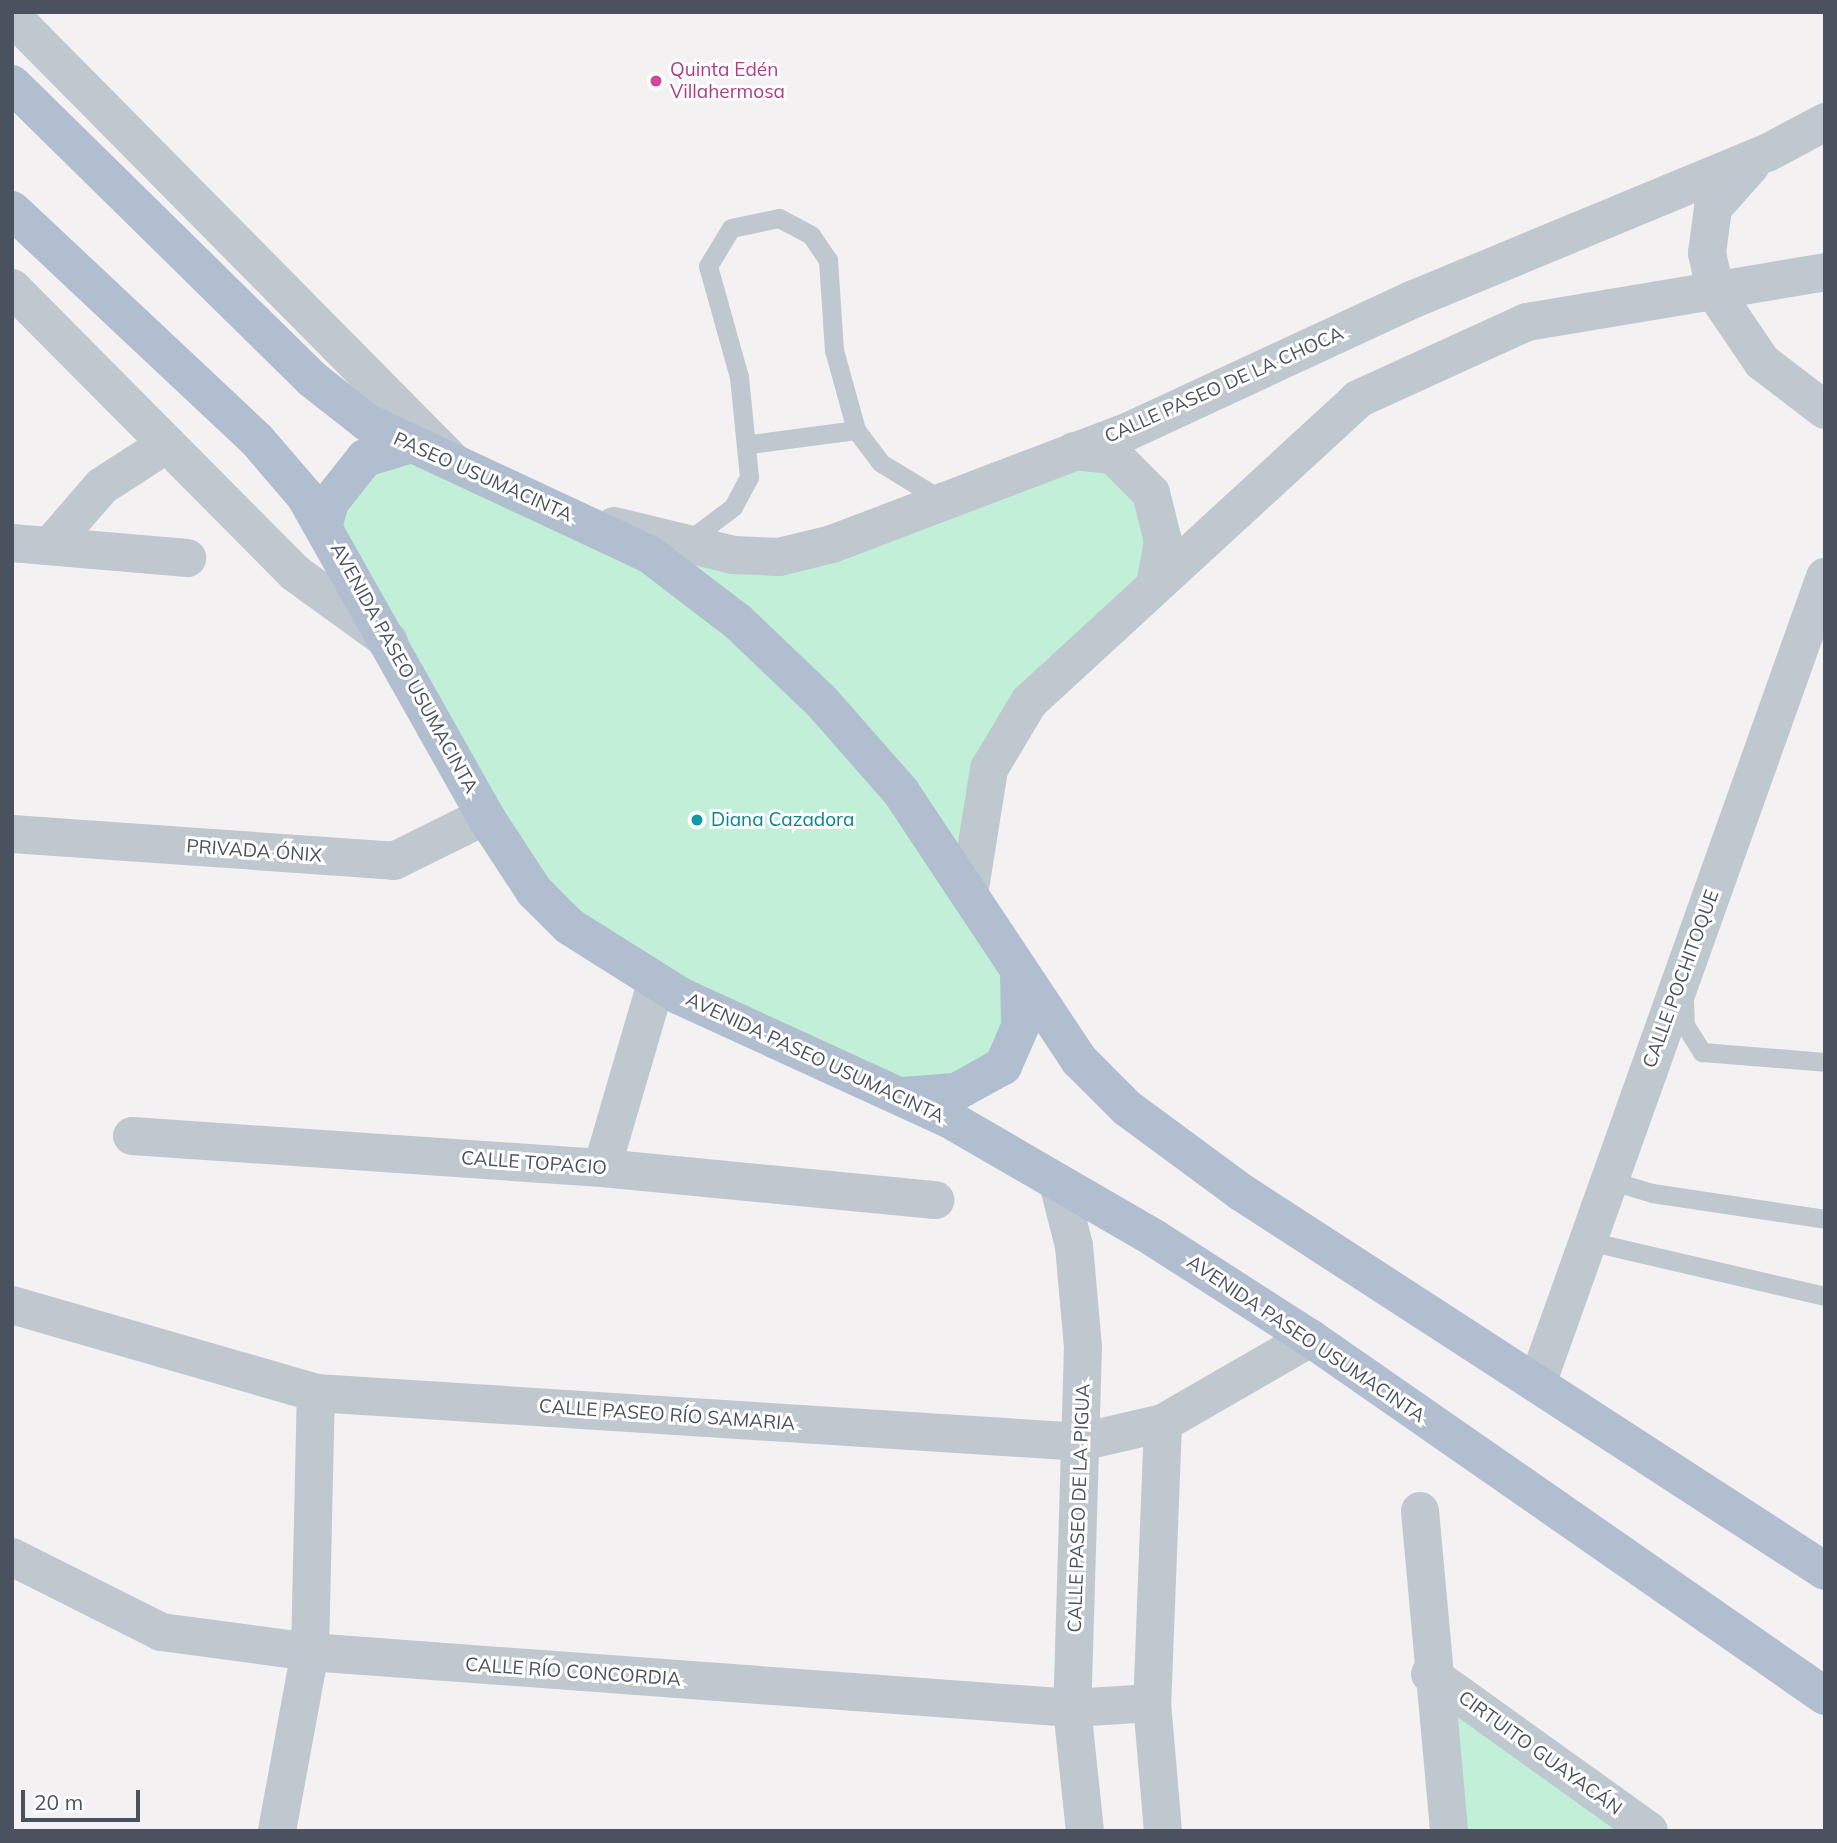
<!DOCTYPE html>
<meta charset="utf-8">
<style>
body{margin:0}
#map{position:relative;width:1837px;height:1843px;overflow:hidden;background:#f3f1f1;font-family:Mulish,sans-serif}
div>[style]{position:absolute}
.green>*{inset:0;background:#c1efd7}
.service>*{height:19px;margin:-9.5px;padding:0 9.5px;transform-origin:9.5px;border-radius:9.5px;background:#bfc7cf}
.minor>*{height:38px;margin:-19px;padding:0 19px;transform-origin:19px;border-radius:19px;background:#bfc7cf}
.tertiary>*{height:38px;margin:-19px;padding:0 19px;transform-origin:19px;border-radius:19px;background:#bfc7cf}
.primary>*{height:38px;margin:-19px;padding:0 19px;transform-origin:19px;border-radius:19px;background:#b1becf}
.dots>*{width:19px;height:19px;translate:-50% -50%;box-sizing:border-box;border:4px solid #fff;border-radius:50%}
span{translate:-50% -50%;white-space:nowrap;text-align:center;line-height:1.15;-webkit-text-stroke:6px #fff;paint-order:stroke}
.hotel-label{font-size:19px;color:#b23c85}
.left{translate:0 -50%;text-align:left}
.street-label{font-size:19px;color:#49525e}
.culture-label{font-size:19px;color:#0d838f}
.frame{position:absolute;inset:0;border:14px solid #49525e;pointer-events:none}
.scale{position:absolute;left:21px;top:1790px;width:119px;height:32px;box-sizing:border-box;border:4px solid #49525e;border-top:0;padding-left:9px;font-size:21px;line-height:24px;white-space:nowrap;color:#49525e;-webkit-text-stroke:5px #fff;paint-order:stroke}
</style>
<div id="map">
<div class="green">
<div style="clip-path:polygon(377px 449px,564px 513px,734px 555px,1070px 451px,1126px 463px,1163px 555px,1029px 702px,970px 888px,1018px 963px,1010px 1054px,900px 1096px,569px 926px,324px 524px)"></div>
<div style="clip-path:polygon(1430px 1674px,1649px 1831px,1449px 1831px)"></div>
</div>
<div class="service">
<div style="left:750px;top:444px;width:107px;rotate:-7.5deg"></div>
<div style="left:684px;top:544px;width:61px;rotate:-37.1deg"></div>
<div style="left:733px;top:507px;width:34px;rotate:-62deg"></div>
<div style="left:749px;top:477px;width:100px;rotate:-95.7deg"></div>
<div style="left:739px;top:377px;width:115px;rotate:-105.6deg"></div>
<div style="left:708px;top:266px;width:44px;rotate:-58.8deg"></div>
<div style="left:731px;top:228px;width:49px;rotate:-11.8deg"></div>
<div style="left:779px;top:218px;width:36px;rotate:28deg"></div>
<div style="left:811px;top:235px;width:30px;rotate:56deg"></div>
<div style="left:828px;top:260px;width:90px;rotate:86.2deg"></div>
<div style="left:834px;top:350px;width:83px;rotate:74.6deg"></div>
<div style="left:856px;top:430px;width:41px;rotate:52.9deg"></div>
<div style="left:881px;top:463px;width:69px;rotate:31.4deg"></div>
<div style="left:1684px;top:1000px;width:25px;rotate:88deg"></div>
<div style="left:1685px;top:1025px;width:32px;rotate:58deg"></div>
<div style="left:1702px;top:1052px;width:123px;rotate:4.6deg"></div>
<div style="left:1609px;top:1180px;width:45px;rotate:16.8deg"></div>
<div style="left:1652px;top:1193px;width:175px;rotate:8.5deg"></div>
<div style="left:1588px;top:1241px;width:243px;rotate:13.1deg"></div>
</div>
<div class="minor">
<div style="left:12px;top:16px;width:626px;rotate:45.32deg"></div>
<div style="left:12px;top:288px;width:402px;rotate:45.2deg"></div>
<div style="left:295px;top:573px;width:116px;rotate:35.9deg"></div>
<div style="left:1716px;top:294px;width:82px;rotate:55.9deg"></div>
<div style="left:1762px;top:362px;width:79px;rotate:37.3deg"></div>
<div style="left:12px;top:543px;width:176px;rotate:4.9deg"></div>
<div style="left:50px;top:546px;width:79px;rotate:-49.1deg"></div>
<div style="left:102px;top:486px;width:77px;rotate:-32.9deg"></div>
<div style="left:12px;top:834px;width:383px;rotate:4deg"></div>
<div style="left:394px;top:861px;width:102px;rotate:-26.3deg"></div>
<div style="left:132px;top:1136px;width:471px;rotate:3.9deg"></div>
<div style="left:602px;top:1168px;width:335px;rotate:5.5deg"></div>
<div style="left:602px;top:1168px;width:193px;rotate:-73.7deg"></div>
<div style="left:1059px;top:1187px;width:61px;rotate:75.7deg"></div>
<div style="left:1074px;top:1246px;width:101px;rotate:84.9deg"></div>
<div style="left:1083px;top:1347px;width:361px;rotate:91.7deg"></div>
<div style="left:1072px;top:1708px;width:124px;rotate:84deg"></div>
<div style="left:12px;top:1305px;width:316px;rotate:16.1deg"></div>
<div style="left:316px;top:1393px;width:767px;rotate:3.66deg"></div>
<div style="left:1081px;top:1442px;width:84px;rotate:-13deg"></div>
<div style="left:1163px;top:1423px;width:170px;rotate:-30deg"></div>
<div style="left:1538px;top:1381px;width:854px;rotate:-70.36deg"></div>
<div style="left:1163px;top:1423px;width:280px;rotate:92.2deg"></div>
<div style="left:1152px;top:1703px;width:128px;rotate:85.1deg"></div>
<div style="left:1420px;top:1511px;width:321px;rotate:84.8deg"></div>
<div style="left:12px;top:1557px;width:167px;rotate:26.7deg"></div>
<div style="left:161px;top:1632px;width:150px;rotate:7.6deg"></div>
<div style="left:310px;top:1652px;width:764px;rotate:4.2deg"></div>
<div style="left:1072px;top:1708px;width:80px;rotate:-3.6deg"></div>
<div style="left:1430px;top:1674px;width:269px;rotate:35.6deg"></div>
<div style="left:277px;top:1831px;width:182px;rotate:-79.6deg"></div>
<div style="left:310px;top:1652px;width:259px;rotate:-88.7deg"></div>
</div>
<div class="tertiary">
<div style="left:1716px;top:294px;width:42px;rotate:-102.4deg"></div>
<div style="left:1707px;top:253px;width:45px;rotate:-82.4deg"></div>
<div style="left:1713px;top:208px;width:57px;rotate:-48.5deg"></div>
<div style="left:1074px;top:451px;width:39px;rotate:6deg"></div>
<div style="left:1113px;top:455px;width:54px;rotate:45deg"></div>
<div style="left:1151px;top:493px;width:49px;rotate:76deg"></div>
<div style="left:1163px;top:541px;width:40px;rotate:100deg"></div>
<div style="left:614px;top:526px;width:123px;rotate:13.6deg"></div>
<div style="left:734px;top:555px;width:45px;rotate:2.5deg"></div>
<div style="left:779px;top:557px;width:55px;rotate:-13.8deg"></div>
<div style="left:832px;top:544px;width:316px;rotate:-20.8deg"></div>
<div style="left:1127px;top:432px;width:316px;rotate:-24.9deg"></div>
<div style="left:1414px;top:299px;width:382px;rotate:-22.5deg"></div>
<div style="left:1767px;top:153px;width:66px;rotate:-28.1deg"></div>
<div style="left:970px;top:888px;width:121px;rotate:-80.9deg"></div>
<div style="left:989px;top:769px;width:78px;rotate:-59.2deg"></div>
<div style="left:1029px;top:702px;width:447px;rotate:-42.6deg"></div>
<div style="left:1358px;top:399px;width:186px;rotate:-24.5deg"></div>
<div style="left:1527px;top:322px;width:302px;rotate:-9.5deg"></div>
</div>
<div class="primary">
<div style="left:12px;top:84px;width:421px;rotate:44.5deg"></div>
<div style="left:312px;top:379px;width:71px;rotate:38.2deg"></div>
<div style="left:368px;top:423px;width:310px;rotate:25deg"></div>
<div style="left:649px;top:554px;width:111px;rotate:37.3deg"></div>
<div style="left:737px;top:621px;width:117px;rotate:43.6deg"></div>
<div style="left:822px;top:702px;width:120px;rotate:48.7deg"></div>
<div style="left:901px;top:792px;width:322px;rotate:56.4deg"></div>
<div style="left:1079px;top:1060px;width:68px;rotate:45deg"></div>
<div style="left:1127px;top:1108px;width:142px;rotate:36.4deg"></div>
<div style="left:1241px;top:1192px;width:696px;rotate:32.98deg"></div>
<div style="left:12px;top:210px;width:336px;rotate:43.2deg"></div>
<div style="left:257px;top:440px;width:74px;rotate:49.4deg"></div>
<div style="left:305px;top:496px;width:367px;rotate:60.6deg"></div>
<div style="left:485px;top:816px;width:90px;rotate:56.8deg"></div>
<div style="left:534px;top:891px;width:49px;rotate:45deg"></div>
<div style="left:569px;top:926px;width:131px;rotate:32.2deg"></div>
<div style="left:680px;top:996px;width:296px;rotate:24.6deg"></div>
<div style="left:949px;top:1119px;width:237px;rotate:30.1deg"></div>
<div style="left:1154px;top:1238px;width:185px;rotate:32.7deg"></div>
<div style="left:1310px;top:1338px;width:627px;rotate:34.8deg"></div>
<div style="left:324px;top:524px;width:23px;rotate:-75deg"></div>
<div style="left:330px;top:502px;width:56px;rotate:-51.5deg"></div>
<div style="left:365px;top:458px;width:48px;rotate:-16.9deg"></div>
<div style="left:902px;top:1096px;width:54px;rotate:-4.2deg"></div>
<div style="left:956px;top:1092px;width:54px;rotate:-29deg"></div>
<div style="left:1003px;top:1066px;width:43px;rotate:-66.4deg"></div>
<div style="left:1020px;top:1027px;width:57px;rotate:-91deg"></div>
</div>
<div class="dots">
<div style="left:656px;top:81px;background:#d1479c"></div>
<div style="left:697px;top:820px;background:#0f9aa8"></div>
</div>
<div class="hotel-label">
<span class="left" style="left:670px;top:81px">Quinta Edén<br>Villahermosa</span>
</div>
<div class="street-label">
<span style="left:1224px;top:385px;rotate:-24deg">CALLE PASEO DE LA CHOCA</span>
<span style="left:483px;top:477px;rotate:24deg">PASEO USUMACINTA</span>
<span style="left:404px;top:668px;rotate:61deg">AVENIDA PASEO USUMACINTA</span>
<span style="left:254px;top:851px;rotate:4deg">PRIVADA ÓNIX</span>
<span style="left:1681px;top:979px;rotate:-70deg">CALLE POCHITOQUE</span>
<span style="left:815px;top:1058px;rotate:25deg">AVENIDA PASEO USUMACINTA</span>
<span style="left:534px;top:1163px;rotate:4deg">CALLE TOPACIO</span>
<span style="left:1306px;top:1339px;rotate:34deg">AVENIDA PASEO USUMACINTA</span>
<span style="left:667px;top:1415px;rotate:4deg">CALLE PASEO RÍO SAMARIA</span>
<span style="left:1079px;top:1508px;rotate:-88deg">CALLE PASEO DE LA PIGUA</span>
<span style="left:573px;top:1672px;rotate:4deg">CALLE RÍO CONCORDIA</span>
<span style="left:1540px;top:1753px;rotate:36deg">CIRTUITO GUAYACÁN</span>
</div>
<div class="culture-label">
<span class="left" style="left:711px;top:820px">Diana Cazadora</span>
</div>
<div class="frame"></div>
<div class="scale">20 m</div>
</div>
